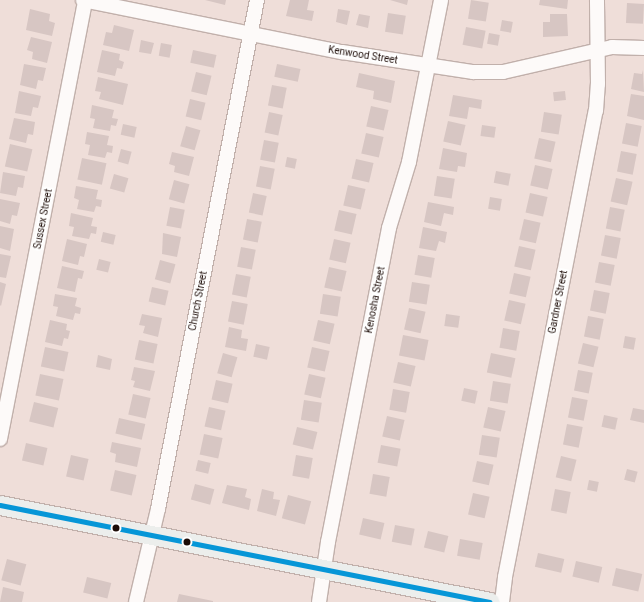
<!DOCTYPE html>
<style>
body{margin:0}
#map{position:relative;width:644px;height:602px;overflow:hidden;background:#efded9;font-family:Roboto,sans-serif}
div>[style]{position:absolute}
.building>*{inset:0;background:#d7c6c3;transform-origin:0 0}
.roads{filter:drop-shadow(1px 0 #c1b0ab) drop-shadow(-1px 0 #c1b0ab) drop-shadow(0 1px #c1b0ab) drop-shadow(0 -1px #c1b0ab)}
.minor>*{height:14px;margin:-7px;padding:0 7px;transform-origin:7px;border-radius:7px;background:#fdfaf9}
.secondary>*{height:19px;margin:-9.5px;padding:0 9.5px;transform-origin:9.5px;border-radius:9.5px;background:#eceeec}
.bus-1>*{height:5px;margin:-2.5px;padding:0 2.5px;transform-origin:2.5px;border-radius:2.5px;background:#0696d7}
.dots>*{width:11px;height:11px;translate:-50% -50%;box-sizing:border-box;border:2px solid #fff;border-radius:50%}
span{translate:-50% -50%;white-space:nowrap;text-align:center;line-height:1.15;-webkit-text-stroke:4px #fff;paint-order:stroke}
.street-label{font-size:10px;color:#1d0c07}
</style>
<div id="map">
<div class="building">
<div style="clip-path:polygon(205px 0,226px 0,225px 5px)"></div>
<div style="clip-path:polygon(290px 0,309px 0,307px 10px,314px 11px,312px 21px,286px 16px)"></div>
<div style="clip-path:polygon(390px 0,408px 0,407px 5px)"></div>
<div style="left:471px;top:0;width:18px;height:19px;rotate:9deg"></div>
<div style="clip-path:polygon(540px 0,568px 0,567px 9px,539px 5px)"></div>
<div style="left:627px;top:3px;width:17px;height:20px;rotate:3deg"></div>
<div style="clip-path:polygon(30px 9px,50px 14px,49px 21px,55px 23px,52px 36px,26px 30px)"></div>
<div style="clip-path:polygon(338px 9px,350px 11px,347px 25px,336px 22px)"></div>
<div style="left:388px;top:13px;width:18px;height:19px;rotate:9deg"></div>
<div style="clip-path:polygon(359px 14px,370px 16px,368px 28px,356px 25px)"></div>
<div style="clip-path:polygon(550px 14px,567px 14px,568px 36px,543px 37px,543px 22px,550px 22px)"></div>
<div style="left:502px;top:20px;width:11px;height:11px;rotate:10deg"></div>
<div style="clip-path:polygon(114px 25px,134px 30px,129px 51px,103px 45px,106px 32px,112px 33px)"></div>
<div style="left:466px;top:27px;width:20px;height:18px;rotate:11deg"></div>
<div style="left:489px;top:33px;width:11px;height:11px;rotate:10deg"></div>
<div style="clip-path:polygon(31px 37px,52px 42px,47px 63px,32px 59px,33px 52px,27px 50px)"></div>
<div style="clip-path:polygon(141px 40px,154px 43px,151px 54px,139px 52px)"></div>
<div style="left:161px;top:43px;width:11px;height:13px;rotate:10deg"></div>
<div style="clip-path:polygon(102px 50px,120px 54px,119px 60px,124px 62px,122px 69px,117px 68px,115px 76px,97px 72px)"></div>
<div style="left:193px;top:50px;width:24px;height:13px;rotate:12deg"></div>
<div style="clip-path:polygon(24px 64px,46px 68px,43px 81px,38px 80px,36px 89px,20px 85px)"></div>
<div style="left:277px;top:64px;width:24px;height:13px;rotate:12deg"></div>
<div style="clip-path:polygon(643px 70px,644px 92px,631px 89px,634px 73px,642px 74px)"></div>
<div style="left:196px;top:72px;width:16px;height:20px;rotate:14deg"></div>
<div style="clip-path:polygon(359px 73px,395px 81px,391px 103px,373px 99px,374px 91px,356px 87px)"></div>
<div style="clip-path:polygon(98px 77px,128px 84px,123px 105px,99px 99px,101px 92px,95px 91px)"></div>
<div style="left:272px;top:85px;width:15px;height:21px;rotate:11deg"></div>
<div style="clip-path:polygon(19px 91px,41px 96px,38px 108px,33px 107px,31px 116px,15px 113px)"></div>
<div style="left:565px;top:91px;width:9px;height:12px;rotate:84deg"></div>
<div style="clip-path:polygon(631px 94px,644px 96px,644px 120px,627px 116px)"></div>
<div style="clip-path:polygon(453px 95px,482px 100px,481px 109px,469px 107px,467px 119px,449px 116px)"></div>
<div style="left:190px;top:99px;width:16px;height:18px;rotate:14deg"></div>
<div style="clip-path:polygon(92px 105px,114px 110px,112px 118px,118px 119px,116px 126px,111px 125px,110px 131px,93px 128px,95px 119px,90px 118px)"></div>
<div style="left:371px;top:106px;width:18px;height:21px;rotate:13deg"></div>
<div style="left:269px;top:112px;width:14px;height:21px;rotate:12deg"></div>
<div style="left:544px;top:112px;width:18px;height:20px;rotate:9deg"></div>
<div style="clip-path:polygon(14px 118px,35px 122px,33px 135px,28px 134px,26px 143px,9px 139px)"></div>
<div style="left:448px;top:121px;width:18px;height:21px;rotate:13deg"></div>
<div style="left:626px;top:123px;width:16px;height:21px;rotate:11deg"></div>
<div style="left:123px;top:124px;width:14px;height:11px;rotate:12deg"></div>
<div style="left:482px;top:125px;width:14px;height:11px;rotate:8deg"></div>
<div style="left:186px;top:126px;width:15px;height:21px;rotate:16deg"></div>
<div style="clip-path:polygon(87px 132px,109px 136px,107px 145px,113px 146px,112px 153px,107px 152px,105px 158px,88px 155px,90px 145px,85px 144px)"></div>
<div style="left:366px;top:133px;width:18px;height:21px;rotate:13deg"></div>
<div style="left:539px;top:138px;width:17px;height:21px;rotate:13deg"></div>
<div style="left:264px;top:140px;width:15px;height:20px;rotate:11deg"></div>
<div style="left:10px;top:144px;width:23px;height:23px;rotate:13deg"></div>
<div style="clip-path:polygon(443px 148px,467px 153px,465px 167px,458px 166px,457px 172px,439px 169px)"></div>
<div style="left:121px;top:149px;width:11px;height:13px;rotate:15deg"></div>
<div style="left:621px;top:151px;width:16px;height:21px;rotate:11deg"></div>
<div style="clip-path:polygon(172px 152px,194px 157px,189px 176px,174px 172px,175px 166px,169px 164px)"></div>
<div style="left:287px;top:157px;width:10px;height:10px;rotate:11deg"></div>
<div style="left:82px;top:158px;width:25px;height:22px;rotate:12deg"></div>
<div style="left:356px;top:159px;width:18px;height:20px;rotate:13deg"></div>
<div style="left:535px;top:165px;width:18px;height:21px;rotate:13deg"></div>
<div style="left:260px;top:166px;width:15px;height:21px;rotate:11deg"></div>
<div style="left:496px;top:171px;width:15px;height:12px;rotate:11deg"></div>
<div style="clip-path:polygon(3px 172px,25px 176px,23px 188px,18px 187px,16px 196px,0 193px)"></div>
<div style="left:114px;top:174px;width:15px;height:15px;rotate:16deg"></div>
<div style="left:437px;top:176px;width:18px;height:20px;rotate:9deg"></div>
<div style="left:616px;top:178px;width:17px;height:24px;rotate:13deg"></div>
<div style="left:174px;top:180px;width:16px;height:20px;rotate:15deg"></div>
<div style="left:348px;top:185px;width:18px;height:21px;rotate:13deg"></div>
<div style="clip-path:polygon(76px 186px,98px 190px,96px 199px,102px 200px,101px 207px,96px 206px,94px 212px,77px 209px,79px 200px,74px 198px)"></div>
<div style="left:253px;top:193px;width:14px;height:20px;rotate:12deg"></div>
<div style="left:530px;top:193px;width:18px;height:20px;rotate:13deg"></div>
<div style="left:490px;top:197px;width:12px;height:12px;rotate:9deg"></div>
<div style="clip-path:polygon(0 199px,20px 203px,17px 216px,12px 215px,10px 224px,0 221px)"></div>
<div style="clip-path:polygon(428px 202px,454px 207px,453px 215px,444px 213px,441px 226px,424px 222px)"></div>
<div style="left:170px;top:207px;width:15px;height:19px;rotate:11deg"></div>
<div style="left:610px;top:207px;width:15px;height:22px;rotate:11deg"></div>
<div style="left:339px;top:210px;width:18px;height:21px;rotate:13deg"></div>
<div style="clip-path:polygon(71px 213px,93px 218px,91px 226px,97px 227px,96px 234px,91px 233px,89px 239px,72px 236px,74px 227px,69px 226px)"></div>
<div style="left:247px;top:219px;width:15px;height:21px;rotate:11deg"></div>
<div style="left:524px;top:219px;width:17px;height:21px;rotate:13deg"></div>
<div style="clip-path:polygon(0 226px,14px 229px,10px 251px,0 248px)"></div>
<div style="clip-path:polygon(423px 227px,447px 232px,445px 243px,439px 241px,436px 251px,419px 248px)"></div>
<div style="left:103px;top:232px;width:13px;height:10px;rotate:13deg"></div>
<div style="clip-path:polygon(163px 233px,181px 237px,177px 257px,162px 254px)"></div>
<div style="left:605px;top:235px;width:16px;height:21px;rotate:11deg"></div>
<div style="clip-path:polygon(67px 239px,87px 244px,84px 257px,80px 256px,78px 265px,62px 261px)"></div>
<div style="left:334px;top:239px;width:17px;height:21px;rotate:13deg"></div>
<div style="left:519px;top:246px;width:17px;height:21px;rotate:13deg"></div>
<div style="left:241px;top:247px;width:15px;height:20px;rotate:11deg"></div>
<div style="clip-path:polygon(0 254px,11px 256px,6px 278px,0 277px)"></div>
<div style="left:418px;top:255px;width:17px;height:20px;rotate:10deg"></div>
<div style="left:99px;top:259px;width:12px;height:11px;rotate:14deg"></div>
<div style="left:160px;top:260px;width:16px;height:20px;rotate:15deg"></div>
<div style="left:599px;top:262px;width:16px;height:21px;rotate:11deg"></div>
<div style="clip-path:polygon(62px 266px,84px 271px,82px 279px,78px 278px,75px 292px,57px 288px)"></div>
<div style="left:329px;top:267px;width:18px;height:21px;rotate:13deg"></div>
<div style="left:514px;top:273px;width:17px;height:21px;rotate:13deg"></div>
<div style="left:236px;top:274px;width:15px;height:21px;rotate:11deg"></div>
<div style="clip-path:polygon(0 282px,6px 284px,1px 306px,0 305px)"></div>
<div style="left:412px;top:282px;width:18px;height:20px;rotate:9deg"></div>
<div style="left:152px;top:287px;width:17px;height:15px;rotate:13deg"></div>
<div style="left:594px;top:290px;width:16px;height:21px;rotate:11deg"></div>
<div style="clip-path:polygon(55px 294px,77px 298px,75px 306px,81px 308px,80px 314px,75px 313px,73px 320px,56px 316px,58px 307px,53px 306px)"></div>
<div style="left:323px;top:294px;width:18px;height:20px;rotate:9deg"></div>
<div style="left:509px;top:300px;width:17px;height:21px;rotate:13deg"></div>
<div style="left:232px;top:301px;width:16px;height:21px;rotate:11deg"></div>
<div style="left:409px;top:308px;width:17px;height:22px;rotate:13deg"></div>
<div style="clip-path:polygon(142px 314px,162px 318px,158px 337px,143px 333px,145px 326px,139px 325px)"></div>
<div style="left:446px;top:314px;width:14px;height:12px;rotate:8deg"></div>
<div style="left:588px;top:316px;width:16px;height:21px;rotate:11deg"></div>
<div style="clip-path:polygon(50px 320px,67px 324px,66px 330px,70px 331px,68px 339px,64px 338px,62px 346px,45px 342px)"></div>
<div style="left:318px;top:320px;width:17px;height:21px;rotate:13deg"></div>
<div style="clip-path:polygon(229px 327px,242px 330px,241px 338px,248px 339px,246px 351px,225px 347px)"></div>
<div style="left:503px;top:328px;width:17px;height:20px;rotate:10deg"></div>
<div style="left:403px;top:335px;width:26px;height:21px;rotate:11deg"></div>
<div style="left:625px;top:336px;width:11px;height:12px;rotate:10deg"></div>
<div style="left:139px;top:340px;width:19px;height:20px;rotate:12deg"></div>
<div style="left:583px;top:343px;width:16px;height:21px;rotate:14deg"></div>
<div style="left:256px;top:344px;width:14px;height:13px;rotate:12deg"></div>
<div style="left:45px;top:347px;width:24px;height:20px;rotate:12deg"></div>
<div style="left:312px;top:347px;width:18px;height:21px;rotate:13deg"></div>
<div style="left:223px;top:353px;width:15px;height:21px;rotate:16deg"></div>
<div style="left:491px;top:353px;width:25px;height:20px;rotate:12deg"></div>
<div style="clip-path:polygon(98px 355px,112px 359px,110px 370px,96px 367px)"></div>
<div style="left:398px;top:362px;width:18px;height:21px;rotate:13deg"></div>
<div style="clip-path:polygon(134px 367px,155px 371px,150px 391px,133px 387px,135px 381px,131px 380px)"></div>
<div style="left:578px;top:370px;width:15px;height:21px;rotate:11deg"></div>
<div style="left:40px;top:374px;width:24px;height:22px;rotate:12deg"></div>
<div style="left:309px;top:374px;width:17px;height:21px;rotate:13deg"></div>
<div style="left:216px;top:380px;width:17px;height:20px;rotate:13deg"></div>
<div style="left:493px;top:381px;width:18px;height:20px;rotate:9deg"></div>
<div style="left:464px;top:388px;width:14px;height:13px;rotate:12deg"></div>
<div style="left:393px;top:389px;width:17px;height:21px;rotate:10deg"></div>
<div style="left:133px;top:394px;width:18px;height:21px;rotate:13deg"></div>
<div style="left:572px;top:397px;width:16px;height:21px;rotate:11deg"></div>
<div style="left:304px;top:400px;width:18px;height:20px;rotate:9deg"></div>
<div style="left:34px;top:402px;width:25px;height:20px;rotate:14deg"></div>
<div style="left:209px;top:407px;width:17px;height:20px;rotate:13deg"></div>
<div style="left:488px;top:407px;width:18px;height:21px;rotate:13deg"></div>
<div style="clip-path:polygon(633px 408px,644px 410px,644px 423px,630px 420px)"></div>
<div style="left:604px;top:415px;width:14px;height:12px;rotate:12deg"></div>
<div style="left:387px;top:416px;width:18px;height:21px;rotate:13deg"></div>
<div style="left:119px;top:418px;width:27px;height:16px;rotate:13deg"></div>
<div style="left:567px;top:424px;width:16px;height:21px;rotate:11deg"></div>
<div style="left:297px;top:427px;width:21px;height:18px;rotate:14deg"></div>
<div style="left:204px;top:434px;width:19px;height:21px;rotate:12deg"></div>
<div style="left:482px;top:435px;width:18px;height:20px;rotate:9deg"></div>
<div style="clip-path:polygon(112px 442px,141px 448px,137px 467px,115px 462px,116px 454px,110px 452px)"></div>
<div style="left:26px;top:443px;width:22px;height:18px;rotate:13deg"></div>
<div style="left:381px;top:445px;width:20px;height:18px;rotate:11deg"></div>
<div style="left:71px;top:455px;width:18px;height:22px;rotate:13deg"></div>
<div style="left:296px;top:455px;width:17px;height:21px;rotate:10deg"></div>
<div style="left:561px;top:456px;width:16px;height:22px;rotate:14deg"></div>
<div style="left:198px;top:460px;width:13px;height:11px;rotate:13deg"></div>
<div style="left:477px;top:461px;width:17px;height:21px;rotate:13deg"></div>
<div style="left:627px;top:469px;width:11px;height:11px;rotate:15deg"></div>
<div style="left:115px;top:470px;width:22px;height:21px;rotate:13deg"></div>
<div style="left:373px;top:474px;width:17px;height:20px;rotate:10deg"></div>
<div style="left:589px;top:480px;width:10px;height:10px;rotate:11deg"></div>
<div style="left:195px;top:484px;width:20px;height:16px;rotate:15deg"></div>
<div style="clip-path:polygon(227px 485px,247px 489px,245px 497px,251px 499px,249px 510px,222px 503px)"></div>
<div style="clip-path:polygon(262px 489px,274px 492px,273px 499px,280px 500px,276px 516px,257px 511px)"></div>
<div style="left:555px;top:489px;width:16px;height:22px;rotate:11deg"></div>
<div style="left:473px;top:493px;width:17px;height:22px;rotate:13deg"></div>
<div style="left:288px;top:495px;width:24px;height:24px;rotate:15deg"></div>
<div style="left:363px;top:518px;width:22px;height:17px;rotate:13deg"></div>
<div style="left:395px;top:525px;width:20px;height:17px;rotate:11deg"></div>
<div style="left:428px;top:531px;width:21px;height:17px;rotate:14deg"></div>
<div style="left:460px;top:539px;width:23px;height:17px;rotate:10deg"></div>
<div style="left:538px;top:553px;width:27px;height:14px;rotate:13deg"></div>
<div style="left:7px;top:559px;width:20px;height:22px;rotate:15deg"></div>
<div style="left:576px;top:561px;width:27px;height:16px;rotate:13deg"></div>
<div style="left:616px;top:568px;width:27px;height:18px;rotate:13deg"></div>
<div style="left:87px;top:577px;width:25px;height:16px;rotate:14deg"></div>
<div style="clip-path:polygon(3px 587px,24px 592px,22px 602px,0 602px)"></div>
<div style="clip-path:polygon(179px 594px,213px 601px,213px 602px,177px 602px)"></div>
</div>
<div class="roads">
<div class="minor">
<div style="left:83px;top:0;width:264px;rotate:11.4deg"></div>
<div style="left:342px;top:52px;width:133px;rotate:8.7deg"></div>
<div style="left:473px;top:72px;width:30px"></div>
<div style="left:503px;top:72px;width:112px;rotate:-12.9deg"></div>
<div style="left:612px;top:47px;width:32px;rotate:2deg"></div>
<div style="left:0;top:439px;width:447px;rotate:-79deg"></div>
<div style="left:136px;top:602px;width:96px;rotate:-76.7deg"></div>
<div style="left:158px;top:509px;width:519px;rotate:-78.99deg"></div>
<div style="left:319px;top:602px;width:61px;rotate:-81.5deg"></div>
<div style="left:328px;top:542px;width:320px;rotate:-79deg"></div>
<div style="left:389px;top:228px;width:69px;rotate:-73.1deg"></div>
<div style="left:409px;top:162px;width:165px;rotate:-78.8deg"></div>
<div style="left:502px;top:602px;width:25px;rotate:-83deg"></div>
<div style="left:505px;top:577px;width:475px;rotate:-79deg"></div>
<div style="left:596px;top:111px;width:27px;rotate:-86deg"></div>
<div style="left:598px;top:84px;width:84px;rotate:-90.7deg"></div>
</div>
<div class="secondary">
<div style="left:0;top:505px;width:499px;rotate:11.2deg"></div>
</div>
</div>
<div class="bus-1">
<div style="left:0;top:505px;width:499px;rotate:11.2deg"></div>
</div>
<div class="dots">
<div style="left:116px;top:528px;background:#1d0c07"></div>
<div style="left:187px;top:542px;background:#1d0c07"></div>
</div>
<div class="street-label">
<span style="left:363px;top:55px;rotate:9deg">Kenwood Street</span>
<span style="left:43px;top:219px;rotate:-79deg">Sussex Street</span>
<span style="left:375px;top:300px;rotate:-79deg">Kenosha Street</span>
<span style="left:198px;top:301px;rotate:-79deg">Church Street</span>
<span style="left:558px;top:302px;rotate:-79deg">Gardner Street</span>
</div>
</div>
